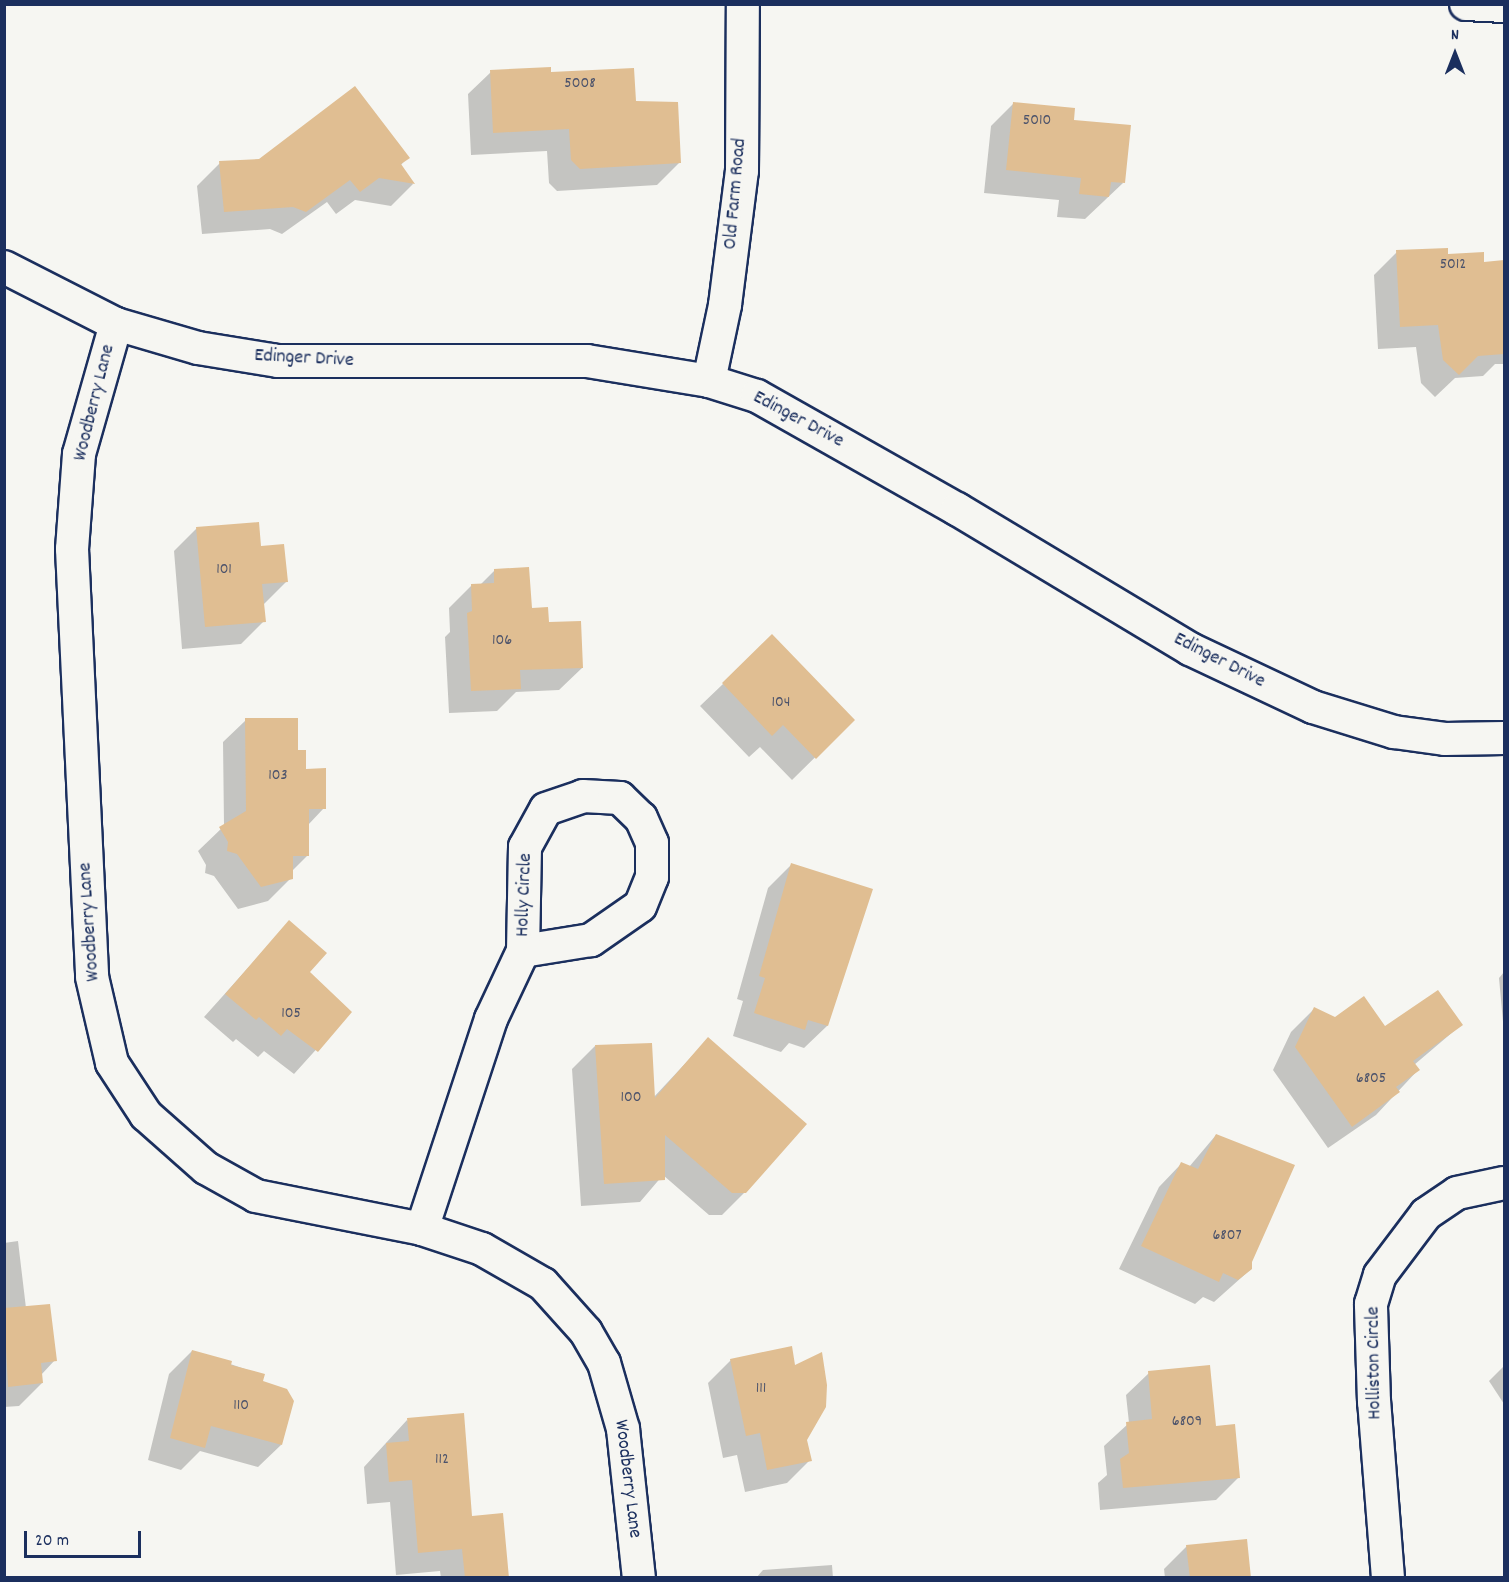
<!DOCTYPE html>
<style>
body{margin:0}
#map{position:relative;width:1509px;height:1582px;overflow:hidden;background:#f6f6f2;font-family:Dekko,sans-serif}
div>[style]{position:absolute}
.shadow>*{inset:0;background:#0003}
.building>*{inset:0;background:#e0be92}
.roads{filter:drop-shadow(2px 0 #1b2f5e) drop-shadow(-2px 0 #1b2f5e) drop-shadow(0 2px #1b2f5e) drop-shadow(0 -2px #1b2f5e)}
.minor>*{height:32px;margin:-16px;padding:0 16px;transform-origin:16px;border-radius:16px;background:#f6f6f2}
span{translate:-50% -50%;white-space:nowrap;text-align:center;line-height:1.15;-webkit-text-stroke:5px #f6f6f2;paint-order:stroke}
.number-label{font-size:16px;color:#4c536b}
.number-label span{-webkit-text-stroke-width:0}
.street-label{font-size:20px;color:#1b2f5e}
.frame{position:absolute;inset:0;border:6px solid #1b2f5e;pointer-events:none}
.north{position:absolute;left:1425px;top:24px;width:60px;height:60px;-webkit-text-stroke:4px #f6f6f2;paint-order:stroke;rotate:0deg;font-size:16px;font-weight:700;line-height:24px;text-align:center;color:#1b2f5e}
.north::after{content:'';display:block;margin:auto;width:21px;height:27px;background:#1b2f5e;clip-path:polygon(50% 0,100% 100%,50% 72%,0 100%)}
.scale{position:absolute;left:24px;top:1531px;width:117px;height:27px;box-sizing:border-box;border:3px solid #1b2f5e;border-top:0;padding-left:8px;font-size:18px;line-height:21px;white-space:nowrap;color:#1b2f5e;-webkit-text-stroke:4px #f6f6f2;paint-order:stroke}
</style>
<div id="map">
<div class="shadow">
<div style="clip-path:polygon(491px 72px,549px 74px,634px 103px,679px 163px,657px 185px,557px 191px,549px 183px,547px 151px,471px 155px,468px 94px)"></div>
<div style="clip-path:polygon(1014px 103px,1072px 121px,1123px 183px,1085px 219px,1057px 217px,1059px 200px,984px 193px,991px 126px)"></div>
<div style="clip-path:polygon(408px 157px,400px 166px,413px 184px,391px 206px,355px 200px,336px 214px,327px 202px,282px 234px,270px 229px,202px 234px,197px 186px,220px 163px)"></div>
<div style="clip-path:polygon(1397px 252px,1447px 255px,1483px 263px,1504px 262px,1504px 364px,1495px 364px,1483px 376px,1455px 378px,1435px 397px,1421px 383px,1416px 347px,1378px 349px,1374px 275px)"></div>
<div style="clip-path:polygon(197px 528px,259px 548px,286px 582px,263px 605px,264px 621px,241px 644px,182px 649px,174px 551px)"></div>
<div style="clip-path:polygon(495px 570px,548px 624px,582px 668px,559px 690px,516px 692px,497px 711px,449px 713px,445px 637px,450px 632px,449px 608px,472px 585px,480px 585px)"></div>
<div style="clip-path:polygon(723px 684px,853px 720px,792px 780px,760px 747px,749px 757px,700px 706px)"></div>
<div style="clip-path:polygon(246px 720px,305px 770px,324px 808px,308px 825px,308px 855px,291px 872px,291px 878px,268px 901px,238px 909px,214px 876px,205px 873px,206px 865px,198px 851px,224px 826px,223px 742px)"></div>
<div style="clip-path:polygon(791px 865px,871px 890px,827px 1026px,804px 1048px,789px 1043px,781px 1052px,733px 1036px,743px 1001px,737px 999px,768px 888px)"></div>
<div style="clip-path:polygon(289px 922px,308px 972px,350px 1012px,294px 1074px,264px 1051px,258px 1057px,236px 1039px,233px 1042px,204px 1017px)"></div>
<div style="clip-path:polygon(1504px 972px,1504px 1033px,1499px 978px)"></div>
<div style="clip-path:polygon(1314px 1009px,1335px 1018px,1385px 1029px,1461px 1025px,1414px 1065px,1418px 1070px,1376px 1115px,1328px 1148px,1273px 1070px,1291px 1032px)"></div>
<div style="clip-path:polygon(708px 1039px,745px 1192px,722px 1215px,709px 1215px,663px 1175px,640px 1202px,581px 1206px,572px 1069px,595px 1046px,653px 1098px)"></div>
<div style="clip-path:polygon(1216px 1135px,1251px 1269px,1214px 1302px,1203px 1297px,1195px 1304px,1119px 1269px,1159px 1187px,1181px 1164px,1189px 1167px)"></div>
<div style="clip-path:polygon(18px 1241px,26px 1308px,55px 1360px,41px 1375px,42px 1383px,19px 1406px,4px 1407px,4px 1243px)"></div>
<div style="clip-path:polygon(192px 1351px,263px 1375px,262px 1382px,281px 1445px,258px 1467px,200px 1451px,181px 1470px,148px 1460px,169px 1374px)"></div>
<div style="clip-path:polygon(731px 1360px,794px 1367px,810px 1460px,787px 1483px,745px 1492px,737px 1455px,723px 1458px,708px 1383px)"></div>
<div style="clip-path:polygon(1504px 1366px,1504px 1404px,1489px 1381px)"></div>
<div style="clip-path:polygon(1149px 1373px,1214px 1427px,1239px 1477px,1216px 1500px,1100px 1510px,1098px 1483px,1107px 1475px,1104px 1446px,1129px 1423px,1126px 1395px)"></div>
<div style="clip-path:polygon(407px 1420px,471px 1518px,506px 1578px,441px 1578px,440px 1571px,396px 1575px,390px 1502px,367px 1504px,364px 1467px)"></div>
<div style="clip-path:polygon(1187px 1546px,1250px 1578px,1165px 1578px,1164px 1569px)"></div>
<div style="clip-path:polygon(832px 1565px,833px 1578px,756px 1578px,763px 1570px)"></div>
</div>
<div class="building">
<div style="clip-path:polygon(551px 67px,551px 72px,634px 68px,636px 101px,678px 102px,681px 163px,580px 169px,571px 160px,569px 129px,493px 133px,490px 70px)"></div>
<div style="clip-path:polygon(355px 86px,410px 158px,401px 164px,415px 184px,379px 178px,360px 192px,350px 180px,306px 212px,293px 207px,224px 212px,219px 161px,259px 159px)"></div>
<div style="clip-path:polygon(1013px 102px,1075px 108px,1074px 120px,1131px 125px,1125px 183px,1111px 182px,1109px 197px,1079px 194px,1081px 178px,1006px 170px)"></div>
<div style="clip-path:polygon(1448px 248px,1448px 254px,1484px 252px,1484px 262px,1504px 260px,1504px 354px,1478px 356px,1459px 375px,1443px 360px,1438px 325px,1400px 327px,1396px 250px)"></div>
<div style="clip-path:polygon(259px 522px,261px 546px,284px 544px,288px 582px,262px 584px,266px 622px,205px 627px,196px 527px)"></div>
<div style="clip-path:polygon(529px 567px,532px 608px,548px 607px,549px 622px,581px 621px,583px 668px,520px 670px,521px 689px,471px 691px,467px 613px,472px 611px,471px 584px,494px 583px,494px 569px)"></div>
<div style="clip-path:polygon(772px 634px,855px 720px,816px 759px,783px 725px,772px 736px,722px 683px)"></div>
<div style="clip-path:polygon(245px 718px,298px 718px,298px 750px,306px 750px,306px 769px,326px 768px,326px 809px,309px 809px,309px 856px,293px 856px,293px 879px,261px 887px,237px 854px,227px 851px,228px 842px,219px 827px,246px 811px)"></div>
<div style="clip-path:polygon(791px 863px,873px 889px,828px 1026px,808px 1020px,805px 1030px,754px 1013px,765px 978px,759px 976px)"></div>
<div style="clip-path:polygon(289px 920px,327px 953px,310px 972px,352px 1012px,318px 1052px,287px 1029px,281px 1036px,259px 1017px,256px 1020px,225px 994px)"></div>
<div style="clip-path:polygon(1438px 990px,1463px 1025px,1413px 1061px,1420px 1070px,1396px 1087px,1400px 1092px,1352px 1127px,1295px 1047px,1314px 1007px,1335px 1017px,1364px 996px,1385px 1026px)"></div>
<div style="clip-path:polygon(708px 1037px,807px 1124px,746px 1193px,732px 1193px,665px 1135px,665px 1180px,604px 1184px,595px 1045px,652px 1043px,655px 1098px)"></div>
<div style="clip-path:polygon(1216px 1134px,1295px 1165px,1252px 1262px,1252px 1269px,1238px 1280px,1223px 1273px,1219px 1282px,1141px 1246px,1181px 1162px,1198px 1169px)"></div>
<div style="clip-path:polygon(50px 1304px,57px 1361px,41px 1363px,43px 1383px,8px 1387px,4px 1308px)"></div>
<div style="clip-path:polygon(792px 1346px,795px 1365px,822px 1352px,827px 1385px,826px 1407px,807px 1440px,812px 1461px,767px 1470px,760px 1433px,746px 1436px,730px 1359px)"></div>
<div style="clip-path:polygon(192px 1350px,232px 1361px,231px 1365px,265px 1374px,263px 1381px,287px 1389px,294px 1401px,282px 1445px,211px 1426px,205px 1448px,170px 1438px)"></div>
<div style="clip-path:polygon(1210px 1365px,1216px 1426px,1235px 1424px,1240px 1478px,1123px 1488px,1120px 1459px,1129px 1453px,1126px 1422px,1152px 1419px,1148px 1371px)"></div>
<div style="clip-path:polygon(464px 1413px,472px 1516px,503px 1513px,509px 1578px,465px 1578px,462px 1549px,418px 1553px,412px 1480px,389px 1482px,386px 1443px,409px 1441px,407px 1418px)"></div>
<div style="clip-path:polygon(1247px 1539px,1251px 1578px,1190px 1578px,1186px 1545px)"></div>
</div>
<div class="roads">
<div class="minor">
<div style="left:1466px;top:4px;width:38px;rotate:3deg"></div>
<div style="left:4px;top:267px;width:126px;rotate:27deg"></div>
<div style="left:116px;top:324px;width:85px;rotate:16.3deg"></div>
<div style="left:198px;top:348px;width:81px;rotate:9.2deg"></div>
<div style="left:278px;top:361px;width:309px"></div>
<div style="left:587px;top:361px;width:124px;rotate:9.3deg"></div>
<div style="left:709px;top:381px;width:50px;rotate:17.4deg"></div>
<div style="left:757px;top:396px;width:230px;rotate:29.5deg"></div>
<div style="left:957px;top:509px;width:272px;rotate:31deg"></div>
<div style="left:1190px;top:649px;width:136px;rotate:25.2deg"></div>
<div style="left:1313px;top:707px;width:85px;rotate:17.2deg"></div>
<div style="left:1394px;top:732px;width:51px;rotate:7.8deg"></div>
<div style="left:1445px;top:739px;width:59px;rotate:-1deg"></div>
<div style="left:116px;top:324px;width:135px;rotate:105.9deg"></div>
<div style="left:79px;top:454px;width:95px;rotate:94.2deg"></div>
<div style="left:72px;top:549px;width:428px;rotate:87.3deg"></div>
<div style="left:92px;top:977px;width:88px;rotate:76.9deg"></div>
<div style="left:112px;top:1063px;width:62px;rotate:56.8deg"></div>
<div style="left:146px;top:1115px;width:80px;rotate:41.5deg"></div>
<div style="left:206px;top:1168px;width:57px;rotate:29.2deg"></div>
<div style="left:256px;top:1196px;width:169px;rotate:11.2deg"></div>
<div style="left:422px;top:1229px;width:63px;rotate:18.4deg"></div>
<div style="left:482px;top:1249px;width:70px;rotate:29.8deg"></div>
<div style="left:543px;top:1284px;width:64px;rotate:48.1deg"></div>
<div style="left:586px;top:1332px;width:36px;rotate:60deg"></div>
<div style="left:604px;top:1363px;width:69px;rotate:73.9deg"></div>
<div style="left:623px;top:1429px;width:150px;rotate:83.9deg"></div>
<div style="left:709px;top:381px;width:78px;rotate:-78.1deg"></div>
<div style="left:725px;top:305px;width:135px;rotate:-82.8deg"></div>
<div style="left:742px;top:171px;width:167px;rotate:-89.7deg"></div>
<div style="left:583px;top:796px;width:37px;rotate:3deg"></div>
<div style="left:620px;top:798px;width:29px;rotate:44deg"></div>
<div style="left:641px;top:818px;width:27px;rotate:66deg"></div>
<div style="left:652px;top:843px;width:34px;rotate:90deg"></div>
<div style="left:652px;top:877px;width:31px;rotate:112deg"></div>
<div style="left:640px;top:906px;width:60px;rotate:145.2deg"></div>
<div style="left:591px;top:940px;width:69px;rotate:170.8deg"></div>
<div style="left:523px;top:951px;width:104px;rotate:-88.9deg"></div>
<div style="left:525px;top:847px;width:43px;rotate:-61.1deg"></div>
<div style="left:546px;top:809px;width:39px;rotate:-19deg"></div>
<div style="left:422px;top:1229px;width:221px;rotate:-71.8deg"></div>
<div style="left:491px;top:1019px;width:75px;rotate:-64.8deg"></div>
<div style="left:1388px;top:1578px;width:177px;rotate:-94.5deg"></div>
<div style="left:1374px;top:1402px;width:98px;rotate:-91.8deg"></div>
<div style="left:1371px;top:1304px;width:30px;rotate:-73deg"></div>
<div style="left:1380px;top:1275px;width:76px;rotate:-53deg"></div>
<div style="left:1426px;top:1214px;width:37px;rotate:-34deg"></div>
<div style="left:1457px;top:1193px;width:48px;rotate:-12deg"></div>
</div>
</div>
<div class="number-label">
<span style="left:580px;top:84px">5008</span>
<span style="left:1037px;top:121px">5010</span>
<span style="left:1453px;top:265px">5012</span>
<span style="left:224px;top:570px">101</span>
<span style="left:502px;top:641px">106</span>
<span style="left:781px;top:703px">104</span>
<span style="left:278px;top:776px">103</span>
<span style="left:291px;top:1014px">105</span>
<span style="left:1371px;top:1079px">6805</span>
<span style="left:631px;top:1098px">100</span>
<span style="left:1227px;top:1236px">6807</span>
<span style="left:761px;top:1389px">111</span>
<span style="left:241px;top:1406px">110</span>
<span style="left:1187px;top:1422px">6809</span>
<span style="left:442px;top:1460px">112</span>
</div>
<div class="street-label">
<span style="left:736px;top:194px;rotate:-85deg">Old Farm Road</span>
<span style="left:304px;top:359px;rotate:3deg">Edinger Drive</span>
<span style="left:95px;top:403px;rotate:-76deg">Woodberry Lane</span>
<span style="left:798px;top:420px;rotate:28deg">Edinger Drive</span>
<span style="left:1219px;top:661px;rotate:27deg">Edinger Drive</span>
<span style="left:525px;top:895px;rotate:-88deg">Holly Circle</span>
<span style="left:90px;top:922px;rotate:-94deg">Woodberry Lane</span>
<span style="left:1375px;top:1363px;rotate:-91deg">Holliston Circle</span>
<span style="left:627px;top:1479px;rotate:83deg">Woodberry Lane</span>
</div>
<div class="frame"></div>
<div class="north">N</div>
<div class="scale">20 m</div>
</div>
